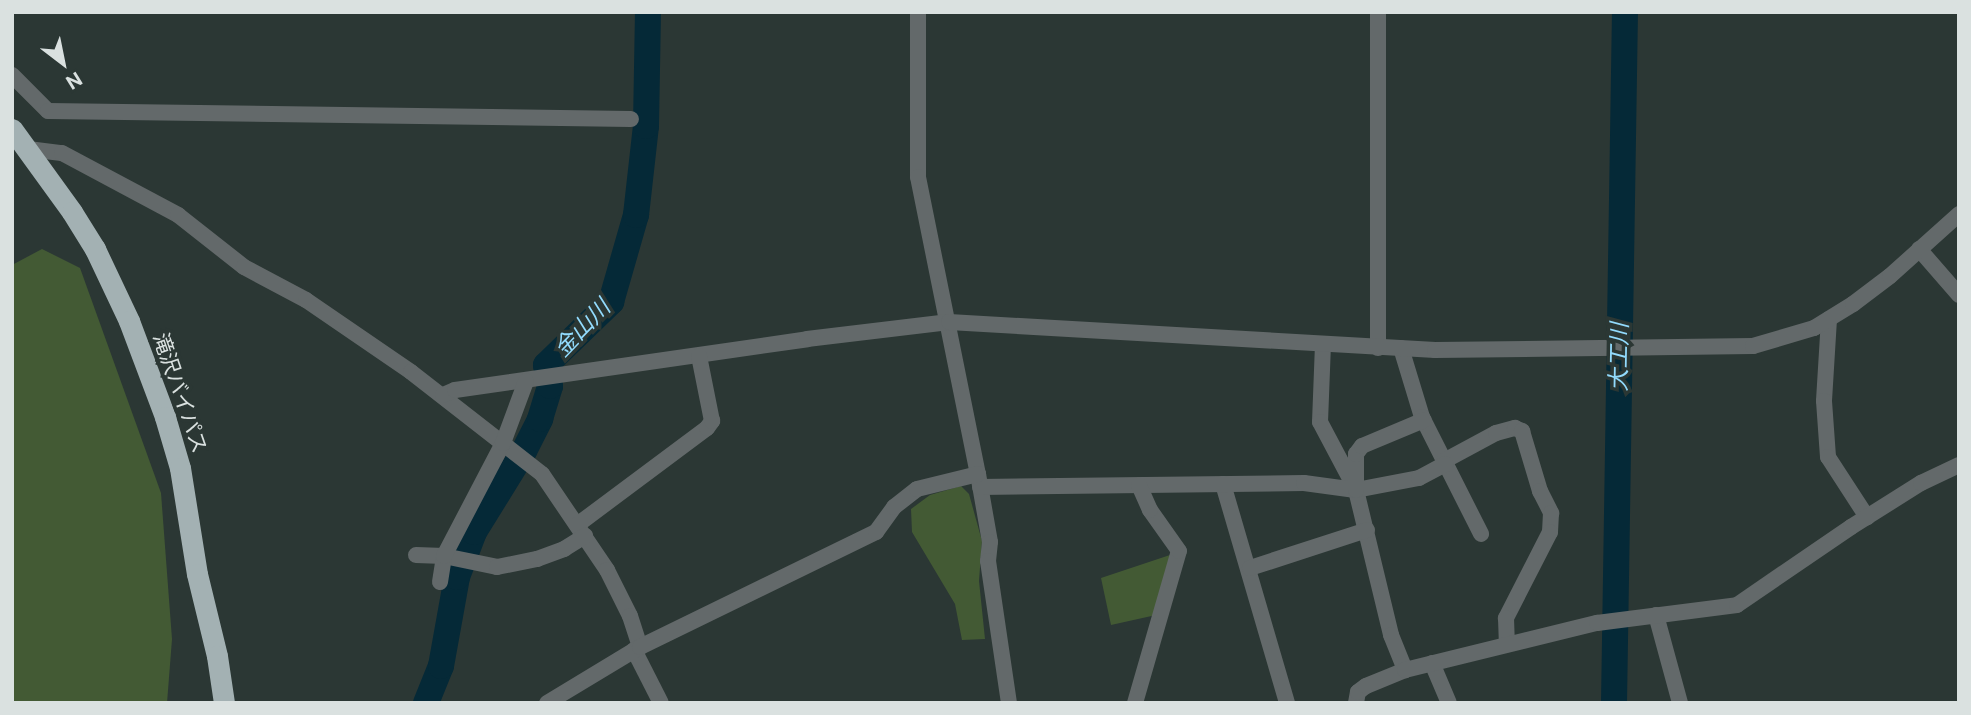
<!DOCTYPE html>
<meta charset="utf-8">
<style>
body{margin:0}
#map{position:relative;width:1971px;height:715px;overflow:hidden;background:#2b3734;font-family:"Public Sans","Noto Sans JP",sans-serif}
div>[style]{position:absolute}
.green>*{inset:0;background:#435a34}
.river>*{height:26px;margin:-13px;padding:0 13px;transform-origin:13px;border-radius:13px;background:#052937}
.minor>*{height:16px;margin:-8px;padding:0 8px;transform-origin:8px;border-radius:8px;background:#63696a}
.highway>*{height:21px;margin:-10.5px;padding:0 10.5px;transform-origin:10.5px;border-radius:10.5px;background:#a3b1b3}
span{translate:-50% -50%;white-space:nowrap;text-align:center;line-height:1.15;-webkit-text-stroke:7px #2b3734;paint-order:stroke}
.street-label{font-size:21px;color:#dae1e0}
.water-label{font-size:23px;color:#92dbfd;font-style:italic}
.frame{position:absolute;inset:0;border:14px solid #dae1e0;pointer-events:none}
.north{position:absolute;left:28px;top:28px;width:70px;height:70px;-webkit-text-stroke:5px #2b3734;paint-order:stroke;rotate:148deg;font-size:19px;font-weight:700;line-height:28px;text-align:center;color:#dae1e0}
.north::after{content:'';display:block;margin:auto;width:24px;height:32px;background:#dae1e0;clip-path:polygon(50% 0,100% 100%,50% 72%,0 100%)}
</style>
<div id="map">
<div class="green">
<div style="clip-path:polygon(42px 249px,80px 268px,161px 493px,172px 639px,167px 703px,12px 703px,12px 265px)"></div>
<div style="clip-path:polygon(961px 486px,969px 494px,982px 541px,979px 581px,985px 639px,962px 640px,955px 604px,912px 532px,911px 509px,930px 495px)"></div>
<div style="clip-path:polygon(1173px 554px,1156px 615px,1111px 625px,1101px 578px)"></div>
</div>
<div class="river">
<div style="left:426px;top:703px;width:40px;rotate:-68deg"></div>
<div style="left:441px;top:666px;width:90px;rotate:-79.8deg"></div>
<div style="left:457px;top:577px;width:48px;rotate:-69.3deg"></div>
<div style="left:474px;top:532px;width:95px;rotate:-58.3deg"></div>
<div style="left:524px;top:451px;width:36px;rotate:-63deg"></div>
<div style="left:540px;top:419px;width:34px;rotate:-73deg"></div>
<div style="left:550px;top:386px;width:21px;rotate:-101deg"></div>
<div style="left:546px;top:365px;width:91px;rotate:-44.1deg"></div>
<div style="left:611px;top:302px;width:91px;rotate:-74deg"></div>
<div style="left:636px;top:215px;width:90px;rotate:-83.6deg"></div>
<div style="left:646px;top:126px;width:114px;rotate:-89deg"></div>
<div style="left:1614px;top:703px;width:691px;rotate:-89.09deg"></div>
</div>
<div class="minor">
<div style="left:918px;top:12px;width:165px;rotate:90deg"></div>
<div style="left:918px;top:177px;width:303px;rotate:78.6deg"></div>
<div style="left:978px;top:474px;width:69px;rotate:80deg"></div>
<div style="left:990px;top:542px;width:19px;rotate:96deg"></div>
<div style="left:988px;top:561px;width:144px;rotate:81.6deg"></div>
<div style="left:1378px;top:12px;width:336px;rotate:90deg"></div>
<div style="left:12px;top:75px;width:51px;rotate:45deg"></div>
<div style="left:48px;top:111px;width:583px;rotate:0.79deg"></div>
<div style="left:28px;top:149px;width:34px;rotate:7deg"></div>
<div style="left:62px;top:153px;width:132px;rotate:28.1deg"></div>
<div style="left:178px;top:215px;width:84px;rotate:38.2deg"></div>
<div style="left:244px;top:267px;width:70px;rotate:28deg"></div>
<div style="left:306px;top:300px;width:127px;rotate:34.4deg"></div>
<div style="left:411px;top:372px;width:166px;rotate:37.9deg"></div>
<div style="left:542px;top:474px;width:116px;rotate:55.9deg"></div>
<div style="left:607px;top:570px;width:51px;rotate:63.4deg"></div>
<div style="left:630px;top:616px;width:33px;rotate:72deg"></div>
<div style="left:1919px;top:249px;width:61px;rotate:49deg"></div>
<div style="left:1829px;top:319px;width:82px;rotate:93.5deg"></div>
<div style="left:1824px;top:401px;width:56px;rotate:85.9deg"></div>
<div style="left:1828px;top:457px;width:72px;rotate:57deg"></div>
<div style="left:1323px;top:344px;width:78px;rotate:92.2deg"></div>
<div style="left:1320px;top:422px;width:77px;rotate:62.1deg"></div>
<div style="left:1356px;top:490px;width:149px;rotate:76.4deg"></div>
<div style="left:1391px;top:635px;width:38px;rotate:68deg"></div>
<div style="left:1401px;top:348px;width:72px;rotate:73.1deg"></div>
<div style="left:1422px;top:417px;width:131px;rotate:63.2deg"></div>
<div style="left:443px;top:395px;width:13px;rotate:-23deg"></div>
<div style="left:455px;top:390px;width:356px;rotate:-8.2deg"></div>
<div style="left:807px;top:339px;width:143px;rotate:-6.8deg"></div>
<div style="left:949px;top:322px;width:487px;rotate:3.3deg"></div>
<div style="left:1435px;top:350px;width:318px;rotate:-0.7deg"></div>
<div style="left:1753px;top:346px;width:64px;rotate:-16.4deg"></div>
<div style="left:1814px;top:328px;width:46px;rotate:-31.6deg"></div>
<div style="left:1853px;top:304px;width:46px;rotate:-37.1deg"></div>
<div style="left:1890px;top:276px;width:93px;rotate:-41.9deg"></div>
<div style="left:1444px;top:461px;width:59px;rotate:-28.3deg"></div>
<div style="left:1496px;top:433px;width:20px;rotate:-15deg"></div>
<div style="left:1515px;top:428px;width:8px;rotate:23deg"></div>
<div style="left:1522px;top:431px;width:63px;rotate:73.3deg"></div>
<div style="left:1540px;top:491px;width:25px;rotate:63deg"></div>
<div style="left:1551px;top:513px;width:19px;rotate:93deg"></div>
<div style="left:1550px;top:532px;width:97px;rotate:117.1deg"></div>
<div style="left:1506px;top:618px;width:26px;rotate:88deg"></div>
<div style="left:1223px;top:484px;width:228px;rotate:73.7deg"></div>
<div style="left:980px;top:487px;width:324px;rotate:-0.7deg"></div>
<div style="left:1304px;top:483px;width:52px;rotate:7.7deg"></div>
<div style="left:1356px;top:490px;width:64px;rotate:-10.8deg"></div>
<div style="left:1419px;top:478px;width:30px;rotate:-28deg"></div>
<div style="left:1356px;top:490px;width:36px;rotate:-90deg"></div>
<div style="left:1356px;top:454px;width:10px;rotate:-53deg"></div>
<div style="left:1362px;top:446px;width:67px;rotate:-22.8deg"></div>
<div style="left:577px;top:525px;width:162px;rotate:-36.7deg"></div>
<div style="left:707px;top:428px;width:9px;rotate:-54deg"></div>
<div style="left:712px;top:421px;width:66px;rotate:-101.3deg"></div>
<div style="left:416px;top:555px;width:28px;rotate:2deg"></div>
<div style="left:444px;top:556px;width:54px;rotate:11.7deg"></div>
<div style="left:497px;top:567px;width:41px;rotate:-11.3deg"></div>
<div style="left:537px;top:559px;width:29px;rotate:-20deg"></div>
<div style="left:564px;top:549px;width:25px;rotate:-32deg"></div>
<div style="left:1250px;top:568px;width:123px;rotate:-18deg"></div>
<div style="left:440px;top:582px;width:26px;rotate:-81deg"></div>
<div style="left:444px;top:556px;width:127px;rotate:-62.4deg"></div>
<div style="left:503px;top:443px;width:66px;rotate:-69.6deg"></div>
<div style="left:1656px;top:615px;width:91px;rotate:74.7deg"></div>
<div style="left:634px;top:650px;width:59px;rotate:63deg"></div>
<div style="left:1432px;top:663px;width:43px;rotate:67deg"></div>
<div style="left:547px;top:703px;width:109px;rotate:-31.1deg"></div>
<div style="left:640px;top:647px;width:263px;rotate:-26deg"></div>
<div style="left:876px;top:532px;width:31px;rotate:-54deg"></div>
<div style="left:894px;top:507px;width:29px;rotate:-38deg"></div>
<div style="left:917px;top:489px;width:63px;rotate:-13.8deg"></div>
<div style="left:1135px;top:703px;width:158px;rotate:-73.9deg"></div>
<div style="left:1179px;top:551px;width:50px;rotate:-125.3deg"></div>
<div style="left:1150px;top:510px;width:27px;rotate:-114deg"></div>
<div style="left:1356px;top:703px;width:11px;rotate:-80deg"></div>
<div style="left:1358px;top:692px;width:10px;rotate:-37deg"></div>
<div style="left:1366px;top:686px;width:42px;rotate:-22.3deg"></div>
<div style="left:1405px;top:670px;width:198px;rotate:-13.8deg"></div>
<div style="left:1597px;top:623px;width:141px;rotate:-7.3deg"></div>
<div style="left:1737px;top:605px;width:138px;rotate:-34.4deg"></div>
<div style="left:1851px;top:527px;width:83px;rotate:-32.2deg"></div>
<div style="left:1921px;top:483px;width:42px;rotate:-25.3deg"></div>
</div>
<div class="highway">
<div style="left:12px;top:129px;width:102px;rotate:54.1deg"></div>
<div style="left:72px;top:212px;width:44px;rotate:58.1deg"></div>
<div style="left:95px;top:249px;width:80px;rotate:64.7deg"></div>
<div style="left:129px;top:321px;width:103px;rotate:69.4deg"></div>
<div style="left:165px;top:417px;width:53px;rotate:73.6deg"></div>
<div style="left:180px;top:468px;width:107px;rotate:80.9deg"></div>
<div style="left:197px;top:574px;width:84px;rotate:76.3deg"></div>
<div style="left:217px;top:656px;width:48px;rotate:81.5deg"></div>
</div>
<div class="street-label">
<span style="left:180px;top:393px;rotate:71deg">滝沢バイパス</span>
</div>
<div class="water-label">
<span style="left:582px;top:328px;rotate:-46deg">金山川</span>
<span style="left:1619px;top:357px;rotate:-89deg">大工川</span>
</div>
<div class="frame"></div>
<div class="north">N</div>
</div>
